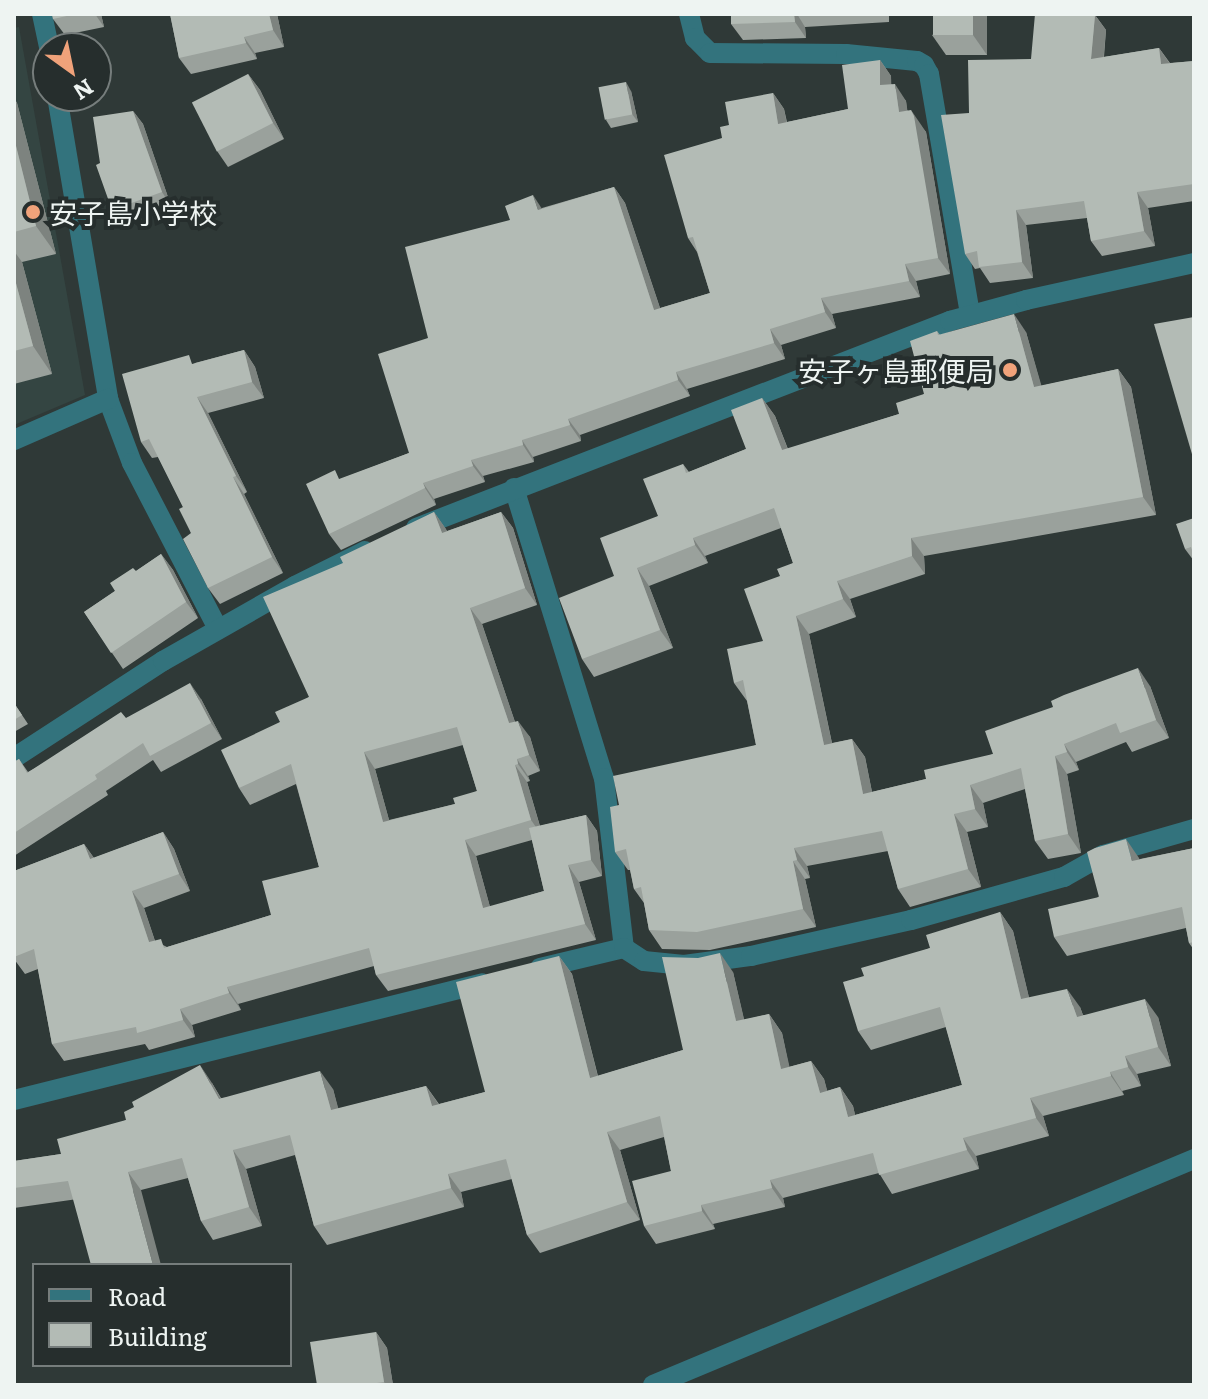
<!DOCTYPE html>
<meta charset="utf-8">
<style>
body{margin:0}
#map{position:relative;width:1208px;height:1399px;overflow:hidden;background:#2f3937;font-family:Literata,"Noto Sans JP",serif}
div>[style]{position:absolute}
.built>*{inset:0;background:#344542}
.minor>*{height:20px;margin:-10px;padding:0 10px;transform-origin:10px;border-radius:10px;background:#33737d}
.wall>*{inset:0;background:#9aa19c}
.shaded-wall>*{inset:0;background:#7d837f}
.building>*{inset:0;background:#b3bbb5;transform-origin:0 0}
.dots>*{width:22px;height:22px;translate:-50% -50%;box-sizing:border-box;border:4px solid #262e2d;border-radius:50%}
span{translate:-50% -50%;white-space:nowrap;text-align:center;line-height:1.15;-webkit-text-stroke:8px #262e2d;paint-order:stroke}
.poi-label{font-size:28px;color:#eef4f2}
.left{translate:0 -50%;text-align:left}
.right{translate:-100% -50%;text-align:right}
.frame{position:absolute;inset:0;border:16px solid #eef4f2;pointer-events:none}
.legend{position:absolute;left:32px;top:1263px;width:260px;height:104px;box-sizing:border-box;background:#262e2d;border:2px solid #767d7c;margin:0;padding:10px 14px;list-style:none;font-size:24px;color:#eef4f2}
.legend li{display:flex;align-items:center;gap:16px;height:40px}
.legend b{width:40px;border:2px solid #767d7c}
.north{position:absolute;left:32px;top:32px;width:80px;height:80px;box-sizing:border-box;background:#262e2d;border:2px solid #767d7c;border-radius:50%;rotate:147deg;font-size:22px;font-weight:700;line-height:32px;text-align:center;color:#eef4f2}
.north::after{content:'';display:block;margin:auto;width:28px;height:36px;background:#f0a27a;clip-path:polygon(50% 0,100% 100%,50% 72%,0 100%)}
</style>
<div id="map">
<div class="built">
<div style="clip-path:polygon(19px 27px,85px 395px,14px 425px,14px 28px)"></div>
</div>
<div class="minor">
<div style="left:42px;top:14px;width:35px;rotate:78deg"></div>
<div style="left:689px;top:14px;width:25px;rotate:76deg"></div>
<div style="left:695px;top:38px;width:21px;rotate:45deg"></div>
<div style="left:710px;top:53px;width:136px;rotate:0.4deg"></div>
<div style="left:846px;top:54px;width:71px;rotate:5.6deg"></div>
<div style="left:917px;top:61px;width:8px;rotate:30deg"></div>
<div style="left:924px;top:65px;width:10px;rotate:61deg"></div>
<div style="left:929px;top:74px;width:244px;rotate:80.3deg"></div>
<div style="left:57px;top:96px;width:307px;rotate:80.4deg"></div>
<div style="left:108px;top:399px;width:68px;rotate:69.4deg"></div>
<div style="left:132px;top:463px;width:187px;rotate:62.6deg"></div>
<div style="left:14px;top:440px;width:103px;rotate:-23.6deg"></div>
<div style="left:514px;top:488px;width:304px;rotate:72.8deg"></div>
<div style="left:604px;top:778px;width:171px;rotate:83.3deg"></div>
<div style="left:416px;top:528px;width:573px;rotate:-21.19deg"></div>
<div style="left:950px;top:321px;width:79px;rotate:-15.4deg"></div>
<div style="left:1026px;top:300px;width:172px;rotate:-12.4deg"></div>
<div style="left:14px;top:758px;width:178px;rotate:-33.1deg"></div>
<div style="left:163px;top:661px;width:152px;rotate:-29.6deg"></div>
<div style="left:295px;top:586px;width:78px;rotate:-26.6deg"></div>
<div style="left:540px;top:968px;width:86px;rotate:-13.4deg"></div>
<div style="left:624px;top:948px;width:24px;rotate:33deg"></div>
<div style="left:644px;top:961px;width:40px;rotate:5.7deg"></div>
<div style="left:684px;top:965px;width:68px;rotate:-7.7deg"></div>
<div style="left:751px;top:956px;width:164px;rotate:-12.7deg"></div>
<div style="left:911px;top:920px;width:159px;rotate:-15.7deg"></div>
<div style="left:1064px;top:877px;width:45px;rotate:-29.4deg"></div>
<div style="left:1103px;top:855px;width:95px;rotate:-15.9deg"></div>
<div style="left:14px;top:1100px;width:482px;rotate:-14deg"></div>
<div style="left:653px;top:1385px;width:586px;rotate:-22.67deg"></div>
</div>
<div class="wall">
<div style="clip-path:polygon(52px 14px,101px 14px,104px 27px,65px 35px,53px 19px)"></div>
<div style="clip-path:polygon(170px 14px,277px 14px,284px 47px,255px 53px,257px 59px,191px 74px,179px 58px)"></div>
<div style="clip-path:polygon(731px 14px,889px 14px,889px 22px,805px 27px,806px 38px,743px 40px,731px 24px)"></div>
<div style="clip-path:polygon(987px 14px,987px 55px,946px 55px,932px 35px)"></div>
<div style="clip-path:polygon(1095px 15px,1106px 30px,1104px 57px,1159px 48px,1170px 63px,1194px 61px,1194px 201px,1148px 208px,1155px 246px,1102px 256px,1091px 241px,1087px 218px,1026px 225px,1033px 278px,990px 283px,980px 268px,975px 269px,965px 254px,969px 113px,1031px 59px)"></div>
<div style="clip-path:polygon(880px 60px,891px 76px,891px 84px,906px 101px,907px 110px,926px 132px,950px 274px,916px 281px,920px 297px,832px 314px,836px 328px,781px 345px,785px 359px,687px 389px,690px 396px,580px 435px,581px 441px,533px 457px,534px 462px,483px 476px,485px 482px,434px 499px,436px 505px,341px 550px,329px 534px,341px 479px,409px 453px,428px 338px,510px 220px,542px 208px,614px 187px,625px 203px,660px 308px,710px 293px,697px 252px,688px 238px,722px 138px,729px 125px,773px 93px,784px 109px,787px 122px,848px 109px)"></div>
<div style="clip-path:polygon(248px 74px,260px 90px,284px 139px,228px 167px,217px 151px)"></div>
<div style="clip-path:polygon(631px 91px,638px 122px,611px 128px,606px 120px)"></div>
<div style="clip-path:polygon(14px 98px,17px 103px,56px 254px,22px 262px,52px 374px,14px 384px)"></div>
<div style="clip-path:polygon(133px 111px,143px 124px,171px 206px,121px 224px,112px 210px,100px 163px)"></div>
<div style="clip-path:polygon(937px 331px,940px 335px,1026px 332px,1041px 386px,1118px 369px,1131px 387px,1156px 515px,924px 556px,925px 574px,850px 599px,856px 617px,809px 634px,832px 743px,852px 739px,865px 757px,872px 792px,926px 779px,993px 754px,1150px 686px,1169px 738px,1132px 752px,1126px 742px,1076px 762px,1079px 770px,1067px 774px,1081px 853px,1048px 859px,1035px 841px,1025px 789px,983px 803px,988px 827px,967px 832px,981px 887px,910px 907px,898px 889px,888px 851px,807px 866px,810px 878px,805px 879px,816px 927px,710px 950px,662px 949px,649px 930px,644px 903px,634px 889px,630px 870px,628px 870px,615px 852px,619px 805px,756px 745px,747px 701px,734px 683px,763px 641px,780px 576px,793px 563px,781px 528px,705px 556px,708px 563px,649px 586px,673px 648px,594px 677px,582px 659px,614px 576px,658px 516px,683px 464px,689px 472px,746px 449px,762px 398px,775px 416px,788px 449px,899px 414px,924px 394px)"></div>
<div style="clip-path:polygon(244px 350px,255px 367px,264px 398px,208px 413px,247px 492px,244px 494px,283px 573px,220px 604px,208px 588px,183px 507px,158px 457px,152px 458px,141px 442px,195px 363px)"></div>
<div style="clip-path:polygon(evenodd,434px 512px,447px 531px,501px 512px,513px 528px,537px 605px,482px 624px,515px 722px,530px 737px,540px 771px,528px 776px,530px 781px,527px 782px,540px 826px,586px 815px,597px 831px,602px 876px,579px 882px,596px 940px,388px 991px,376px 975px,374px 966px,238px 1004px,241px 1010px,192px 1025px,195px 1037px,149px 1050px,145px 1044px,64px 1061px,52px 1044px,38px 969px,25px 974px,14px 959px,14px 871px,84px 844px,94px 858px,163px 832px,174px 849px,190px 891px,144px 908px,155px 941px,167px 947px,271px 915px,319px 867px,296px 784px,250px 805px,239px 788px,280px 722px,309px 697px,343px 563px,434px 512px,463px 745px,477px 791px,455px 804px,389px 820px,375px 769px,463px 745px,434px 512px,532px 840px,544px 891px,490px 907px,476px 856px,532px 840px)"></div>
<div style="clip-path:polygon(1194px 518px,1194px 561px,1185px 549px)"></div>
<div style="clip-path:polygon(161px 554px,173px 570px,198px 618px,123px 669px,84px 612px,115px 591px,136px 571px)"></div>
<div style="clip-path:polygon(201px 699px,222px 739px,161px 772px,153px 760px,106px 791px,108px 795px,14px 856px,14px 762px,19px 759px,28px 772px,126px 718px)"></div>
<div style="clip-path:polygon(14px 703px,28px 724px,14px 732px)"></div>
<div style="clip-path:polygon(1194px 848px,1194px 950px,1189px 943px,1186px 928px,1067px 956px,1054px 937px,1140px 859px)"></div>
<div style="clip-path:polygon(1000px 912px,1013px 931px,1029px 998px,1080px 1007px,1083px 1015px,1158px 1017px,1171px 1066px,1137px 1074px,1141px 1086px,1122px 1091px,1124px 1095px,1043px 1116px,1049px 1136px,976px 1156px,979px 1169px,892px 1194px,879px 1173px,783px 1198px,785px 1207px,713px 1224px,715px 1229px,656px 1244px,644px 1226px,671px 1171px,664px 1137px,620px 1150px,640px 1220px,540px 1253px,527px 1235px,512px 1179px,461px 1192px,464px 1207px,327px 1245px,314px 1226px,295px 1155px,246px 1169px,262px 1226px,213px 1240px,201px 1221px,188px 1178px,141px 1190px,14px 1208px,14px 1161px,61px 1154px,126px 1120px,212px 1083px,221px 1098px,333px 1089px,338px 1109px,426px 1086px,439px 1104px,485px 1092px,559px 956px,572px 974px,598px 1076px,683px 1050px,733px 972px,744px 1020px,769px 1014px,782px 1033px,789px 1067px,811px 1061px,824px 1079px,827px 1091px,840px 1087px,853px 1106px,855px 1115px,962px 1085px,946px 1027px,871px 1050px,858px 1031px,864px 976px,930px 948px)"></div>
<div style="clip-path:polygon(376px 1332px,387px 1348px,393px 1385px,317px 1385px)"></div>
</div>
<div class="shaded-wall">
<div style="clip-path:polygon(95px 14px,101px 14px,104px 27px)"></div>
<div style="clip-path:polygon(269px 14px,277px 14px,284px 47px,273px 30px)"></div>
<div style="clip-path:polygon(794px 14px,797px 14px,805px 27px,806px 38px,795px 22px)"></div>
<div style="clip-path:polygon(973px 14px,987px 14px,987px 55px,973px 35px)"></div>
<div style="clip-path:polygon(1095px 15px,1106px 30px,1102px 74px,1091px 59px)"></div>
<div style="clip-path:polygon(244px 37px,255px 53px,257px 59px,246px 43px)"></div>
<div style="clip-path:polygon(1159px 48px,1170px 64px,1161px 64px)"></div>
<div style="clip-path:polygon(880px 60px,891px 76px,892px 101px,880px 85px)"></div>
<div style="clip-path:polygon(248px 74px,260px 90px,284px 139px,273px 123px)"></div>
<div style="clip-path:polygon(626px 82px,631px 91px,638px 122px,632px 114px)"></div>
<div style="clip-path:polygon(895px 84px,906px 101px,910px 128px,899px 112px)"></div>
<div style="clip-path:polygon(773px 93px,784px 109px,790px 140px,778px 124px)"></div>
<div style="clip-path:polygon(14px 98px,17px 103px,56px 254px,36px 226px,14px 138px)"></div>
<div style="clip-path:polygon(911px 110px,926px 132px,950px 274px,938px 258px)"></div>
<div style="clip-path:polygon(133px 111px,143px 124px,171px 206px,162px 192px)"></div>
<div style="clip-path:polygon(614px 187px,625px 203px,666px 326px,654px 310px)"></div>
<div style="clip-path:polygon(1137px 192px,1148px 208px,1155px 246px,1144px 231px)"></div>
<div style="clip-path:polygon(533px 195px,544px 212px,538px 210px)"></div>
<div style="clip-path:polygon(1016px 210px,1026px 225px,1033px 278px,1022px 262px)"></div>
<div style="clip-path:polygon(14px 251px,22px 262px,52px 374px,33px 346px,14px 276px)"></div>
<div style="clip-path:polygon(905px 264px,916px 281px,920px 297px,909px 281px)"></div>
<div style="clip-path:polygon(821px 298px,832px 314px,836px 328px,825px 312px)"></div>
<div style="clip-path:polygon(1014px 314px,1026px 332px,1047px 405px,1034px 387px)"></div>
<div style="clip-path:polygon(770px 329px,781px 345px,785px 359px,774px 343px)"></div>
<div style="clip-path:polygon(244px 350px,255px 367px,264px 398px,252px 382px)"></div>
<div style="clip-path:polygon(1118px 369px,1131px 387px,1156px 515px,1143px 497px)"></div>
<div style="clip-path:polygon(676px 372px,687px 389px,690px 396px,678px 380px)"></div>
<div style="clip-path:polygon(197px 397px,208px 413px,247px 492px,236px 476px)"></div>
<div style="clip-path:polygon(762px 398px,775px 416px,795px 468px,782px 450px)"></div>
<div style="clip-path:polygon(568px 419px,580px 435px,581px 441px,570px 425px)"></div>
<div style="clip-path:polygon(522px 440px,533px 457px,534px 462px,523px 445px)"></div>
<div style="clip-path:polygon(471px 460px,483px 476px,485px 482px,473px 466px)"></div>
<div style="clip-path:polygon(233px 477px,244px 494px,283px 573px,272px 557px)"></div>
<div style="clip-path:polygon(423px 483px,434px 499px,436px 505px,425px 488px)"></div>
<div style="clip-path:polygon(434px 512px,446px 529px,454px 549px,442px 533px)"></div>
<div style="clip-path:polygon(501px 512px,513px 528px,537px 605px,525px 588px)"></div>
<div style="clip-path:polygon(693px 538px,705px 556px,708px 563px,695px 545px)"></div>
<div style="clip-path:polygon(911px 538px,924px 556px,925px 574px,912px 556px)"></div>
<div style="clip-path:polygon(161px 554px,173px 570px,198px 618px,186px 602px)"></div>
<div style="clip-path:polygon(637px 568px,649px 586px,673px 648px,660px 630px)"></div>
<div style="clip-path:polygon(837px 581px,850px 599px,856px 617px,843px 599px)"></div>
<div style="clip-path:polygon(470px 608px,482px 624px,521px 740px,509px 723px)"></div>
<div style="clip-path:polygon(796px 616px,809px 634px,836px 763px,824px 745px)"></div>
<div style="clip-path:polygon(1138px 668px,1150px 686px,1169px 738px,1156px 720px)"></div>
<div style="clip-path:polygon(190px 683px,201px 699px,222px 739px,211px 723px)"></div>
<div style="clip-path:polygon(518px 721px,530px 737px,540px 771px,529px 755px)"></div>
<div style="clip-path:polygon(852px 739px,865px 757px,876px 812px,863px 794px)"></div>
<div style="clip-path:polygon(1064px 744px,1076px 762px,1079px 770px,1067px 752px)"></div>
<div style="clip-path:polygon(364px 752px,375px 769px,394px 838px,383px 822px)"></div>
<div style="clip-path:polygon(1055px 756px,1067px 774px,1081px 853px,1068px 834px)"></div>
<div style="clip-path:polygon(517px 759px,528px 776px,530px 781px,518px 764px)"></div>
<div style="clip-path:polygon(515px 765px,527px 782px,543px 837px,531px 820px)"></div>
<div style="clip-path:polygon(970px 785px,983px 803px,988px 827px,975px 809px)"></div>
<div style="clip-path:polygon(954px 814px,967px 832px,981px 887px,968px 869px)"></div>
<div style="clip-path:polygon(586px 815px,597px 831px,602px 876px,591px 860px)"></div>
<div style="clip-path:polygon(163px 832px,174px 849px,190px 891px,179px 874px)"></div>
<div style="clip-path:polygon(1126px 839px,1139px 858px,1146px 880px,1132px 861px)"></div>
<div style="clip-path:polygon(465px 840px,476px 856px,495px 925px,483px 908px)"></div>
<div style="clip-path:polygon(84px 844px,96px 861px,90px 859px)"></div>
<div style="clip-path:polygon(794px 848px,807px 866px,810px 878px,797px 860px)"></div>
<div style="clip-path:polygon(793px 861px,805px 879px,816px 927px,803px 909px)"></div>
<div style="clip-path:polygon(568px 865px,579px 882px,596px 940px,585px 924px)"></div>
<div style="clip-path:polygon(132px 891px,144px 908px,161px 959px,149px 942px)"></div>
<div style="clip-path:polygon(1000px 912px,1013px 931px,1034px 1018px,1021px 999px)"></div>
<div style="clip-path:polygon(720px 953px,733px 972px,749px 1040px,736px 1021px)"></div>
<div style="clip-path:polygon(559px 956px,572px 974px,603px 1097px,590px 1078px)"></div>
<div style="clip-path:polygon(227px 987px,238px 1004px,241px 1010px,229px 993px)"></div>
<div style="clip-path:polygon(1067px 989px,1080px 1007px,1090px 1035px,1077px 1017px)"></div>
<div style="clip-path:polygon(1145px 999px,1158px 1017px,1171px 1066px,1158px 1047px)"></div>
<div style="clip-path:polygon(180px 1009px,192px 1025px,195px 1037px,183px 1020px)"></div>
<div style="clip-path:polygon(769px 1014px,782px 1033px,794px 1087px,781px 1069px)"></div>
<div style="clip-path:polygon(1125px 1056px,1137px 1074px,1141px 1086px,1128px 1067px)"></div>
<div style="clip-path:polygon(811px 1061px,824px 1079px,833px 1111px,820px 1093px)"></div>
<div style="clip-path:polygon(200px 1065px,212px 1083px,231px 1117px,219px 1099px)"></div>
<div style="clip-path:polygon(320px 1071px,333px 1089px,344px 1129px,331px 1110px)"></div>
<div style="clip-path:polygon(1110px 1072px,1122px 1091px,1124px 1095px,1111px 1076px)"></div>
<div style="clip-path:polygon(426px 1086px,439px 1105px,432px 1106px)"></div>
<div style="clip-path:polygon(840px 1087px,853px 1106px,860px 1135px,848px 1117px)"></div>
<div style="clip-path:polygon(1030px 1098px,1043px 1116px,1049px 1136px,1036px 1118px)"></div>
<div style="clip-path:polygon(607px 1132px,620px 1150px,640px 1220px,627px 1202px)"></div>
<div style="clip-path:polygon(963px 1138px,976px 1156px,979px 1169px,967px 1150px)"></div>
<div style="clip-path:polygon(233px 1150px,246px 1169px,262px 1226px,249px 1207px)"></div>
<div style="clip-path:polygon(128px 1172px,141px 1190px,161px 1265px,153px 1265px)"></div>
<div style="clip-path:polygon(448px 1174px,461px 1192px,464px 1207px,451px 1188px)"></div>
<div style="clip-path:polygon(770px 1180px,783px 1198px,785px 1207px,772px 1188px)"></div>
<div style="clip-path:polygon(701px 1205px,713px 1224px,715px 1229px,702px 1211px)"></div>
<div style="clip-path:polygon(376px 1332px,387px 1348px,393px 1385px,386px 1385px,384px 1382px)"></div>
</div>
<div class="building">
<div style="clip-path:polygon(52px 14px,76px 14px,53px 19px)"></div>
<div style="clip-path:polygon(170px 14px,269px 14px,273px 30px,244px 37px,246px 43px,179px 58px)"></div>
<div style="clip-path:polygon(731px 14px,794px 14px,795px 22px,731px 24px)"></div>
<div style="left:933px;top:14px;width:40px;height:21px"></div>
<div style="clip-path:polygon(1035px 14px,1095px 15px,1091px 59px,1159px 48px,1161px 64px,1194px 61px,1194px 184px,1137px 192px,1144px 231px,1091px 241px,1084px 201px,1016px 210px,1022px 262px,979px 267px,977px 251px,965px 254px,941px 115px,969px 113px,968px 60px,1031px 59px)"></div>
<div style="clip-path:polygon(880px 60px,880px 85px,895px 84px,899px 112px,911px 110px,914px 116px,938px 258px,905px 264px,909px 281px,821px 298px,825px 312px,770px 329px,774px 343px,676px 372px,678px 380px,568px 419px,570px 425px,522px 440px,523px 445px,471px 460px,473px 466px,423px 483px,425px 488px,329px 534px,306px 484px,335px 470px,339px 479px,409px 453px,378px 354px,428px 338px,405px 247px,510px 220px,505px 206px,533px 195px,538px 210px,614px 187px,654px 310px,710px 293px,693px 237px,688px 238px,664px 155px,722px 138px,720px 127px,729px 125px,725px 102px,773px 93px,778px 124px,848px 109px,842px 65px)"></div>
<div style="left:248px;top:74px;width:55px;height:63px;rotate:63deg"></div>
<div style="left:626px;top:82px;width:33px;height:28px;rotate:79deg"></div>
<div style="clip-path:polygon(133px 111px,162px 192px,112px 210px,96px 165px,100px 163px,93px 117px)"></div>
<div style="clip-path:polygon(14px 138px,36px 226px,14px 232px)"></div>
<div style="clip-path:polygon(14px 276px,33px 346px,14px 351px)"></div>
<div style="clip-path:polygon(1014px 314px,1034px 387px,1118px 369px,1143px 497px,911px 538px,912px 556px,837px 581px,843px 599px,796px 616px,824px 745px,852px 739px,863px 794px,926px 779px,924px 770px,993px 754px,985px 731px,1053px 707px,1051px 701px,1064px 695px,1138px 668px,1156px 720px,1120px 733px,1116px 723px,1064px 744px,1067px 752px,1055px 756px,1068px 834px,1035px 841px,1021px 768px,970px 785px,975px 809px,954px 814px,968px 869px,898px 889px,882px 831px,794px 848px,797px 860px,793px 861px,803px 909px,697px 932px,649px 930px,641px 887px,634px 889px,626px 849px,615px 852px,610px 807px,619px 805px,613px 776px,756px 745px,743px 680px,734px 683px,727px 649px,763px 641px,744px 589px,780px 576px,777px 569px,793px 563px,774px 508px,693px 538px,695px 545px,637px 568px,660px 630px,582px 659px,559px 598px,614px 576px,600px 538px,658px 516px,643px 479px,683px 464px,686px 473px,746px 449px,731px 410px,762px 398px,782px 450px,899px 414px,896px 403px,924px 394px,910px 341px,937px 331px,938px 335px)"></div>
<div style="clip-path:polygon(1194px 317px,1194px 461px,1154px 324px)"></div>
<div style="clip-path:polygon(244px 350px,252px 382px,197px 397px,236px 476px,233px 477px,272px 557px,208px 588px,183px 539px,191px 533px,179px 509px,183px 507px,149px 439px,141px 442px,122px 374px,189px 355px,192px 364px)"></div>
<div style="clip-path:polygon(evenodd,434px 512px,442px 533px,501px 512px,525px 588px,470px 608px,509px 723px,518px 721px,529px 755px,517px 759px,518px 764px,515px 765px,531px 820px,465px 840px,483px 908px,544px 891px,529px 828px,586px 815px,591px 860px,568px 865px,585px 924px,376px 975px,369px 948px,227px 987px,229px 993px,180px 1009px,183px 1020px,137px 1033px,136px 1027px,52px 1044px,34px 949px,14px 957px,14px 871px,84px 844px,90px 859px,163px 832px,179px 874px,132px 891px,149px 942px,161px 939px,164px 948px,271px 915px,262px 881px,319px 867px,291px 764px,239px 788px,221px 750px,280px 722px,275px 712px,309px 697px,263px 597px,343px 563px,340px 557px,434px 512px,457px 727px,477px 791px,453px 798px,455px 804px,383px 822px,364px 752px,457px 727px)"></div>
<div style="clip-path:polygon(1194px 518px,1194px 556px,1191px 547px,1185px 549px,1176px 524px)"></div>
<div style="clip-path:polygon(161px 554px,186px 602px,111px 653px,84px 612px,115px 591px,110px 583px,133px 568px,136px 571px)"></div>
<div style="clip-path:polygon(190px 683px,211px 723px,150px 756px,143px 743px,95px 775px,97px 779px,14px 833px,14px 762px,19px 759px,27px 773px,121px 712px,126px 718px)"></div>
<div style="clip-path:polygon(14px 703px,22px 715px,14px 720px)"></div>
<div style="clip-path:polygon(1126px 839px,1132px 861px,1194px 848px,1194px 942px,1189px 943px,1182px 907px,1054px 937px,1048px 909px,1099px 897px,1087px 852px,1095px 848px)"></div>
<div style="clip-path:polygon(1000px 912px,1021px 999px,1067px 989px,1077px 1017px,1145px 999px,1158px 1047px,1125px 1056px,1128px 1067px,1110px 1072px,1111px 1076px,1030px 1098px,1036px 1118px,963px 1138px,967px 1150px,879px 1175px,873px 1153px,770px 1180px,772px 1188px,701px 1205px,702px 1211px,644px 1226px,632px 1181px,671px 1171px,660px 1116px,607px 1132px,627px 1202px,527px 1235px,506px 1159px,448px 1174px,451px 1188px,314px 1226px,290px 1135px,233px 1150px,249px 1207px,201px 1221px,182px 1158px,128px 1172px,153px 1265px,91px 1265px,68px 1181px,14px 1188px,14px 1161px,61px 1154px,57px 1139px,126px 1120px,124px 1112px,134px 1107px,132px 1102px,200px 1065px,219px 1099px,320px 1071px,331px 1110px,426px 1086px,432px 1106px,485px 1092px,456px 982px,559px 956px,590px 1078px,683px 1050px,662px 957px,698px 958px,720px 953px,736px 1021px,769px 1014px,781px 1069px,811px 1061px,820px 1093px,840px 1087px,848px 1117px,962px 1085px,940px 1007px,858px 1031px,843px 982px,864px 976px,861px 968px,930px 948px,926px 935px)"></div>
<div style="clip-path:polygon(376px 1332px,384px 1382px,363px 1385px,317px 1385px,310px 1342px)"></div>
</div>
<div class="dots">
<div style="left:33px;top:212px;background:#f0a27a"></div>
<div style="left:1010px;top:370px;background:#f0a27a"></div>
</div>
<div class="poi-label">
<span class="left" style="left:49px;top:212px">安子島小学校</span>
<span class="right" style="left:994px;top:370px">安子ヶ島郵便局</span>
</div>
<div class="frame"></div>
<ul class="legend">
<li><b style="height:10px;background:#33737d"></b>Road</li>
<li><b style="height:22px;background:#b3bbb5"></b>Building</li>
</ul>
<div class="north">N</div>
</div>
